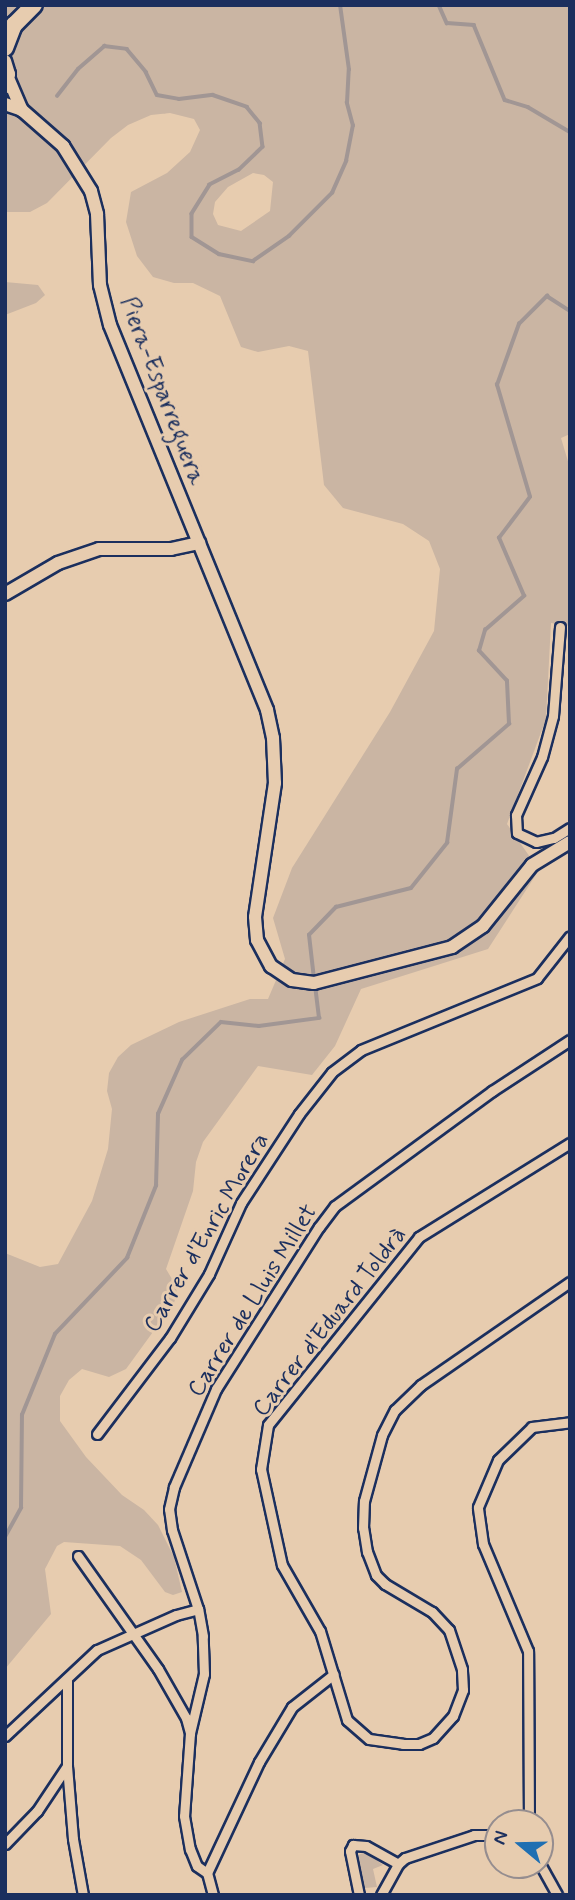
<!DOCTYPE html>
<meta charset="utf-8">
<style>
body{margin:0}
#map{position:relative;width:575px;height:1900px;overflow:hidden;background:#e7ccaf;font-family:Mynerve,sans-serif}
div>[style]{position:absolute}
.green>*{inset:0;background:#cab5a3}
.stream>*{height:3.5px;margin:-1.75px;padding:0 1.75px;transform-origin:1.75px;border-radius:1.75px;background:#a19694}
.roads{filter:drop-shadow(2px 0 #1b2f5e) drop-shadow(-2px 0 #1b2f5e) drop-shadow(0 2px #1b2f5e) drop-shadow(0 -2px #1b2f5e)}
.street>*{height:9px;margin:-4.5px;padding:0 4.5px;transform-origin:4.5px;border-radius:4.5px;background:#e7ccaf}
.secondary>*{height:12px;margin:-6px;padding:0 6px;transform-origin:6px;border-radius:6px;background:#e7ccaf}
.highway>*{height:16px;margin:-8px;padding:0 8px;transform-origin:8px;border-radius:8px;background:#e7ccaf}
span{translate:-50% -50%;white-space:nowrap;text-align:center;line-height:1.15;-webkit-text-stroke:6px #e7ccaf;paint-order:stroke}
.street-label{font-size:24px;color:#1b2f5e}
.frame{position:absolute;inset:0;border:7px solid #1b2f5e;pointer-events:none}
.north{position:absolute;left:484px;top:1809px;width:70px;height:70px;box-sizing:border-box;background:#e7ccaf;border:2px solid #958d8f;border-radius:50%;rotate:289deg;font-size:19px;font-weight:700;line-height:28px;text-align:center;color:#1b2f5e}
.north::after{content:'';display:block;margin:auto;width:24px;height:32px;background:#1f6fb2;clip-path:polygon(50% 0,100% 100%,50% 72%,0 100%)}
</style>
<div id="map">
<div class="green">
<div style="clip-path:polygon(evenodd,5px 5px,570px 5px,570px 434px,561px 438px,570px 468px,570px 626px,551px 623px,546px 719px,507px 824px,539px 870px,488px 949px,361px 989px,335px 1046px,312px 1075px,258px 1066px,203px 1142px,196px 1162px,193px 1191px,166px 1269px,175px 1284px,177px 1293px,174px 1303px,126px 1369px,109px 1377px,82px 1369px,69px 1380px,60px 1396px,60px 1421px,86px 1457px,122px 1495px,144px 1510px,158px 1525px,174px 1557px,182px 1592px,173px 1595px,165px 1592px,141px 1560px,120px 1546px,64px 1542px,57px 1546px,45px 1569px,51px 1614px,5px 1669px,5px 1253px,40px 1267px,58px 1264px,92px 1201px,108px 1149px,112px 1109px,107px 1091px,109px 1073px,118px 1057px,131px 1045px,179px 1022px,250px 999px,268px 999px,285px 959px,273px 918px,292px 868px,390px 712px,434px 631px,440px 569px,429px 541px,403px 524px,343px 508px,324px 485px,308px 351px,289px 346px,258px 352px,241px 347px,220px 296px,193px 283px,174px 283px,153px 277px,137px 256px,126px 222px,131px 192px,167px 173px,190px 152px,200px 130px,194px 119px,170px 113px,151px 115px,128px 125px,111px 138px,47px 203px,30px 212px,5px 212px,5px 5px,253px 173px,264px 175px,273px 182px,270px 211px,241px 231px,218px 225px,213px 214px,215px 202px,228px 187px,253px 173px)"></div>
<div style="clip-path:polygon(5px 282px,38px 285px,45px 295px,36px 303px,5px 315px)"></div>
<div style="clip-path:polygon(365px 1852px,383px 1865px,373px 1869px,377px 1887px,365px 1888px,354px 1857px)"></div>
</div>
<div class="stream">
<div style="left:439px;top:5px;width:20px;rotate:66deg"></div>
<div style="left:447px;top:23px;width:27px;rotate:4deg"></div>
<div style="left:474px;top:25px;width:81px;rotate:67.5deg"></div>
<div style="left:505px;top:100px;width:24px;rotate:17deg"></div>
<div style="left:528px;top:107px;width:49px;rotate:30.8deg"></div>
<div style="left:57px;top:96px;width:34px;rotate:-52deg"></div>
<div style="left:78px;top:69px;width:35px;rotate:-41deg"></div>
<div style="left:104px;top:46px;width:23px;rotate:7deg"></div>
<div style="left:127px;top:49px;width:30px;rotate:50deg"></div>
<div style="left:146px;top:72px;width:25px;rotate:64deg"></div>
<div style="left:157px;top:95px;width:22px;rotate:10deg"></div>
<div style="left:179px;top:99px;width:34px;rotate:-7deg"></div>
<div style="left:213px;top:95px;width:36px;rotate:19deg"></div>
<div style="left:247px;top:107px;width:21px;rotate:51deg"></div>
<div style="left:260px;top:123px;width:24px;rotate:83deg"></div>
<div style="left:263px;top:147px;width:33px;rotate:136deg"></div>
<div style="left:239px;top:170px;width:33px;rotate:153deg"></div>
<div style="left:210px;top:185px;width:34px;rotate:122deg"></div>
<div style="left:192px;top:214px;width:23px;rotate:90deg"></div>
<div style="left:192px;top:237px;width:32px;rotate:32deg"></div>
<div style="left:219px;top:254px;width:35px;rotate:12deg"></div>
<div style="left:253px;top:261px;width:44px;rotate:-34.8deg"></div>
<div style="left:289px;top:236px;width:61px;rotate:-45deg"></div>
<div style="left:332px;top:193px;width:35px;rotate:-66deg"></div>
<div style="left:346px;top:161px;width:36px;rotate:-79deg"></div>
<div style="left:353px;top:126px;width:24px;rotate:-105deg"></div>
<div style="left:347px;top:103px;width:33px;rotate:-87deg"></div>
<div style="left:349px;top:70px;width:66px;rotate:-97.9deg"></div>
<div style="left:314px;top:979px;width:44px;rotate:-96.5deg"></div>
<div style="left:309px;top:935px;width:39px;rotate:-46deg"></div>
<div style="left:336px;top:907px;width:77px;rotate:-14.2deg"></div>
<div style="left:411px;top:888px;width:58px;rotate:-51.3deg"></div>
<div style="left:447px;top:843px;width:75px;rotate:-82.3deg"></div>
<div style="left:457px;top:769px;width:69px;rotate:-40.9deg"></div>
<div style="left:509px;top:724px;width:43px;rotate:-92.7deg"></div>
<div style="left:507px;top:681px;width:41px;rotate:-133deg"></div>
<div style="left:479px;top:651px;width:22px;rotate:-74deg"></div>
<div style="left:485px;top:630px;width:52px;rotate:-41.1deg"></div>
<div style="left:524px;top:596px;width:63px;rotate:-113.3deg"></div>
<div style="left:499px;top:538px;width:51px;rotate:-52.9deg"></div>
<div style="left:530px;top:497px;width:117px;rotate:-106.4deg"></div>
<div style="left:497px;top:385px;width:65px;rotate:-70.2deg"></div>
<div style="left:519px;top:324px;width:40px;rotate:-45deg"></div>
<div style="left:547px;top:296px;width:27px;rotate:33deg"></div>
<div style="left:5px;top:1537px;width:33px;rotate:-61deg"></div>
<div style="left:21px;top:1508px;width:93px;rotate:-89.4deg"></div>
<div style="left:22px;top:1415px;width:87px;rotate:-67.8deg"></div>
<div style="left:55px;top:1334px;width:105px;rotate:-46.5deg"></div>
<div style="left:127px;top:1258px;width:78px;rotate:-68.1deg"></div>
<div style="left:156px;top:1186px;width:72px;rotate:-88.4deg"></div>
<div style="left:158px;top:1114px;width:59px;rotate:-66deg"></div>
<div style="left:182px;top:1060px;width:54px;rotate:-44.3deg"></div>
<div style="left:221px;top:1022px;width:38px;rotate:6deg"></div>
<div style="left:259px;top:1026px;width:61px;rotate:-7.6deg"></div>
<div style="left:319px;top:1018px;width:31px;rotate:-97deg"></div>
</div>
<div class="roads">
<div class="street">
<div style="left:560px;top:627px;width:89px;rotate:94.5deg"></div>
<div style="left:553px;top:716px;width:42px;rotate:105deg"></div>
<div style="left:542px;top:757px;width:64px;rotate:114.1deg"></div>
<div style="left:516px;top:815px;width:18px;rotate:87deg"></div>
<div style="left:517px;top:833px;width:21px;rotate:25deg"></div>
<div style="left:536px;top:842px;width:18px;rotate:-13deg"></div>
<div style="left:554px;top:838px;width:19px;rotate:-32deg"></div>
<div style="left:570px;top:1143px;width:178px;rotate:148.1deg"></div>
<div style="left:419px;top:1237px;width:241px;rotate:128.8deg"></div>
<div style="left:268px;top:1425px;width:45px;rotate:99deg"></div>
<div style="left:261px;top:1469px;width:98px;rotate:77.7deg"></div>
<div style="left:282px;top:1565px;width:76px;rotate:60.1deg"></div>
<div style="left:320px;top:1631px;width:93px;rotate:73.1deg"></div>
<div style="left:347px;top:1720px;width:29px;rotate:41deg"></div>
<div style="left:369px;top:1739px;width:34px;rotate:8deg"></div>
<div style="left:403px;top:1744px;width:16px"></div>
<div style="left:419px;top:1744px;width:15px;rotate:-23deg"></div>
<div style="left:433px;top:1738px;width:30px;rotate:-48deg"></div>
<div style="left:453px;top:1716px;width:28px;rotate:-69deg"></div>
<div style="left:463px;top:1690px;width:21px;rotate:-93deg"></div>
<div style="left:462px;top:1669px;width:41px;rotate:-108.4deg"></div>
<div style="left:449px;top:1630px;width:25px;rotate:-133deg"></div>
<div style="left:432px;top:1612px;width:55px;rotate:-149.2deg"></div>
<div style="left:385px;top:1584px;width:13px;rotate:-135deg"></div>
<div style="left:376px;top:1575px;width:25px;rotate:-111deg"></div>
<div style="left:367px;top:1552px;width:24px;rotate:-99deg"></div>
<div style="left:363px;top:1528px;width:27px;rotate:-88deg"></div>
<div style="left:364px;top:1501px;width:68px;rotate:-74.7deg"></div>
<div style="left:382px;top:1435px;width:28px;rotate:-63deg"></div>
<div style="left:395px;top:1410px;width:36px;rotate:-44deg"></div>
<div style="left:421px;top:1385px;width:181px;rotate:-34.7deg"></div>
<div style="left:97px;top:1434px;width:121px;rotate:-52.8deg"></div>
<div style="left:170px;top:1338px;width:75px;rotate:-58.6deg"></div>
<div style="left:209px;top:1274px;width:78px;rotate:-65.7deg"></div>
<div style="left:241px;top:1203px;width:106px;rotate:-56.9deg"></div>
<div style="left:299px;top:1114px;width:53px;rotate:-51.8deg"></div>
<div style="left:332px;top:1072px;width:36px;rotate:-37deg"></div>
<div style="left:361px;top:1050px;width:190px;rotate:-22.2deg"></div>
<div style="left:537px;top:978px;width:53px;rotate:-51.8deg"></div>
<div style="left:78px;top:1556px;width:138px;rotate:54.7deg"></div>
<div style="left:158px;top:1669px;width:56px;rotate:60.3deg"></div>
<div style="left:186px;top:1718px;width:16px;rotate:75deg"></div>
<div style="left:190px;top:1733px;width:83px;rotate:94.1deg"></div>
<div style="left:184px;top:1816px;width:34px;rotate:80deg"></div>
<div style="left:190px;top:1849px;width:18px;rotate:68deg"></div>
<div style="left:197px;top:1866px;width:12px;rotate:35deg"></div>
<div style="left:67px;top:1679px;width:87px;rotate:90deg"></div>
<div style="left:67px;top:1766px;width:73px;rotate:85.3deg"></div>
<div style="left:73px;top:1839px;width:57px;rotate:79.9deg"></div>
<div style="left:190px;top:1733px;width:61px;rotate:-76.7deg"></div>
<div style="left:204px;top:1674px;width:38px;rotate:-92deg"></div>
<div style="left:203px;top:1636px;width:27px;rotate:-100deg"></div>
<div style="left:198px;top:1609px;width:83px;rotate:-108.2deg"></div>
<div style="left:172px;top:1530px;width:21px;rotate:-98deg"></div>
<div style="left:169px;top:1509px;width:23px;rotate:-77deg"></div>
<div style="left:174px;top:1487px;width:107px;rotate:-66.8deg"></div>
<div style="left:216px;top:1389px;width:192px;rotate:-57.6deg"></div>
<div style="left:319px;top:1227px;width:26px;rotate:-53deg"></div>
<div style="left:335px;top:1206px;width:195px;rotate:-36.2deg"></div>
<div style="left:492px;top:1091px;width:93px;rotate:-33.2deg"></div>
<div style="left:5px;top:1736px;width:126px;rotate:-43.1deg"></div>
<div style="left:97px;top:1650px;width:86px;rotate:-23.9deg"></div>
<div style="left:176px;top:1615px;width:23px;rotate:-15deg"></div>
<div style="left:529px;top:1823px;width:172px;rotate:-90.3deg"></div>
<div style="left:528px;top:1651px;width:116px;rotate:-112.8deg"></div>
<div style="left:483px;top:1544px;width:37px;rotate:-98deg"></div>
<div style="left:478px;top:1507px;width:51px;rotate:-66.9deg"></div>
<div style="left:498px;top:1460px;width:47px;rotate:-44.1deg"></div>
<div style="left:532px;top:1427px;width:38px;rotate:-7deg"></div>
<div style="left:5px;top:1844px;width:46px;rotate:-45.9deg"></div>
<div style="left:37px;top:1811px;width:54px;rotate:-56.3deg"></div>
<div style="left:540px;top:1864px;width:35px;rotate:61deg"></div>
<div style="left:213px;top:1895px;width:23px;rotate:-105deg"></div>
<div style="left:207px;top:1873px;width:123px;rotate:-64.9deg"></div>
<div style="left:259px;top:1762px;width:64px;rotate:-59deg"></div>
<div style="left:292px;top:1707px;width:53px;rotate:-38.2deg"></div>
<div style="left:359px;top:1895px;width:45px;rotate:-101.6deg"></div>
<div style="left:350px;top:1851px;width:7px;rotate:-63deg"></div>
<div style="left:353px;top:1845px;width:13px;rotate:4deg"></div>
<div style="left:366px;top:1846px;width:37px;rotate:29deg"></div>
<div style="left:381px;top:1895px;width:35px;rotate:-61deg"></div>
<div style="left:398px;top:1864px;width:9px;rotate:-41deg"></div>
<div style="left:405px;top:1858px;width:73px;rotate:-18.4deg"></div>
<div style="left:474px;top:1835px;width:24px"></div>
</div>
<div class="secondary">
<div style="left:5px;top:61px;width:14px;rotate:73deg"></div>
<div style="left:9px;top:74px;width:14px;rotate:107deg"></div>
<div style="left:9px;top:80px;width:33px;rotate:67deg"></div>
<div style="left:22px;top:110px;width:55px;rotate:41.3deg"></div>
<div style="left:63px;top:146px;width:53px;rotate:58.1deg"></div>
<div style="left:91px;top:191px;width:24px;rotate:75deg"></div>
<div style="left:97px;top:214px;width:71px;rotate:87.6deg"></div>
<div style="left:100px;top:285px;width:41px;rotate:76deg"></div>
<div style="left:110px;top:325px;width:416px;rotate:67.8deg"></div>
<div style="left:267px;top:710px;width:29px;rotate:78deg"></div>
<div style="left:273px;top:738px;width:45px;rotate:87.5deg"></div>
<div style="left:275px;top:783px;width:135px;rotate:98.5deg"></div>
<div style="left:255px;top:917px;width:23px;rotate:85deg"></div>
<div style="left:257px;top:940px;width:30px;rotate:62deg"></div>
<div style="left:271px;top:966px;width:25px;rotate:34deg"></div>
<div style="left:292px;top:980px;width:22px;rotate:8deg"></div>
<div style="left:314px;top:983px;width:143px;rotate:-14.6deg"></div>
<div style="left:452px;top:947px;width:37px;rotate:-34deg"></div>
<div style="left:483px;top:926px;width:78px;rotate:-51.2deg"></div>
<div style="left:532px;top:865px;width:44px;rotate:-31.2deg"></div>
<div style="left:5px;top:104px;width:18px;rotate:19deg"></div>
<div style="left:5px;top:594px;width:61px;rotate:-30.3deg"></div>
<div style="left:58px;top:563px;width:43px;rotate:-18.9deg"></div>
<div style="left:99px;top:549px;width:72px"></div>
<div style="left:171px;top:549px;width:29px;rotate:-12deg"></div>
</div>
<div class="highway">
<div style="left:5px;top:48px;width:25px;rotate:-69deg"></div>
<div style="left:14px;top:25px;width:28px;rotate:-45deg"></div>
</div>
</div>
<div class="street-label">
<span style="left:162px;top:391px;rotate:69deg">Piera-Esparreguera</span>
<span style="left:207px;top:1233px;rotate:-60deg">Carrer d'Enric Morera</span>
<span style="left:253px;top:1301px;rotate:-58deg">Carrer de Lluis Millet</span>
<span style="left:330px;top:1322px;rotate:-52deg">Carrer d'Eduard Toldrà</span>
</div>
<div class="frame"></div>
<div class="north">N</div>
</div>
